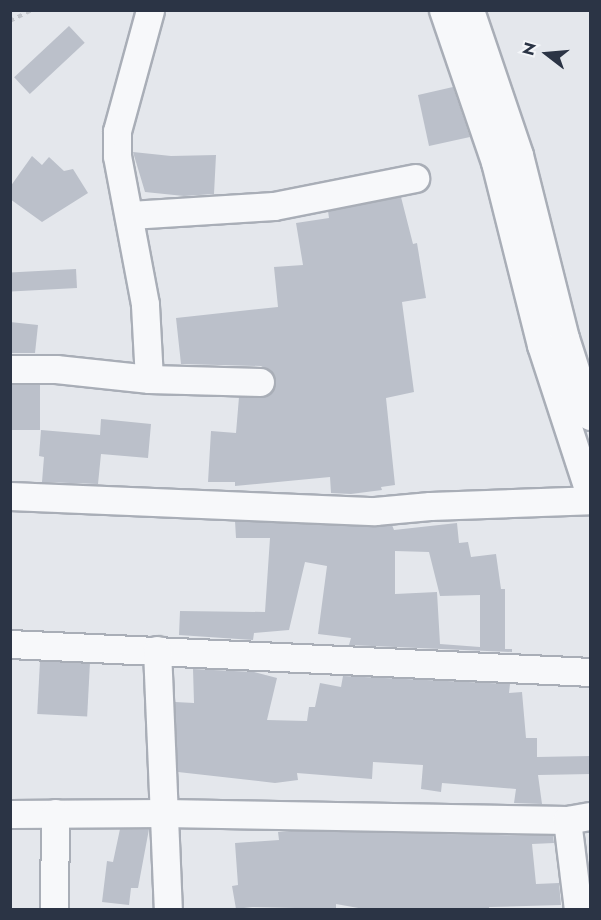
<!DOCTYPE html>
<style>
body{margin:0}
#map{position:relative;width:601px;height:920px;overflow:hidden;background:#e4e7ec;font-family:Jost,sans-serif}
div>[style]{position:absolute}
.building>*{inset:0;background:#bbc0ca;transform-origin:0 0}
.path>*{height:4px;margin-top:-2px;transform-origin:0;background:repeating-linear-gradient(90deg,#c2c5cb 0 4.5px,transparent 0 9px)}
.roads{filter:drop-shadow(2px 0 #a9aeb7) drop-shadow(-2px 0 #a9aeb7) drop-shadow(0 2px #a9aeb7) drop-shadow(0 -2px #a9aeb7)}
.minor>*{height:27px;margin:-13.5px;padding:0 13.5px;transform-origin:13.5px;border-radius:13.5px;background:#f7f8fa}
span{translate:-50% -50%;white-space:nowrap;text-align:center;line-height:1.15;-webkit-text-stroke:5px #f4f6f9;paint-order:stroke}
.frame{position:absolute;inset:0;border:12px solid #2b3445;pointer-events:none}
.north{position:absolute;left:517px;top:24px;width:60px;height:60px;-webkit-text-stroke:4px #f4f6f9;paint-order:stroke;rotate:286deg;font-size:16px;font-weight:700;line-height:24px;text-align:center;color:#2b3445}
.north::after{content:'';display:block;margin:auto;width:21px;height:27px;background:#2b3445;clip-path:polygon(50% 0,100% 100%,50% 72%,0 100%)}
</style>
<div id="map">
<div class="building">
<div style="left:69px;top:26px;width:23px;height:75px;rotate:47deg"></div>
<div style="clip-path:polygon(453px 87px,470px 137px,429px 146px,418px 95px)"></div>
<div style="clip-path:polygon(133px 152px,171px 156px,216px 155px,214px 194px,184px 196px,145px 192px)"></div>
<div style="clip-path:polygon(32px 156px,42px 165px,49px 157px,64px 171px,73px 169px,88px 193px,42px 222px,10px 199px,10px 187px)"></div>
<div style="clip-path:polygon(401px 197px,413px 244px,417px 243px,426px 298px,402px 302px,414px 392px,386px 398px,395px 485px,381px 487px,382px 490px,351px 494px,331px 493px,330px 477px,235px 486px,235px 482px,208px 482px,211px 431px,236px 433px,239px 397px,267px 396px,274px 390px,276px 382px,274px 374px,261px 366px,181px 364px,176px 318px,278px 307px,274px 267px,303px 265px,296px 223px,329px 218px,328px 211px)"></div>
<div style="left:76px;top:269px;width:19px;height:66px;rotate:87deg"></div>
<div style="clip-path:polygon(10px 322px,38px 325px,35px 353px,10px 353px)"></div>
<div style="left:10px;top:385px;width:30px;height:45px"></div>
<div style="clip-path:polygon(101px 419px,151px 424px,148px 458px,101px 454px,98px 484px,42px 482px,44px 457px,39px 456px,41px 430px,100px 435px)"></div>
<div style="clip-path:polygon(evenodd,235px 521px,392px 525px,394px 530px,457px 523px,459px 543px,468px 542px,471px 557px,496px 554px,501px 589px,505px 589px,505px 649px,512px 649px,512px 652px,349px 645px,351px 638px,318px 634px,327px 566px,305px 562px,289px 630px,254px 633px,253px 640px,179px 635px,180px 611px,265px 612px,270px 538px,236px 538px,235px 521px,395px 551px,429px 552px,440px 596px,480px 595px,480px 647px,440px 644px,437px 592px,395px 594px,395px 551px)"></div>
<div style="left:40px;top:661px;width:50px;height:53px;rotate:3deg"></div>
<div style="clip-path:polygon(193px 669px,254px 672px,277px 678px,267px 720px,307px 721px,309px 707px,315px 707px,320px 683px,341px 687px,343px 676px,510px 684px,509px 693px,522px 692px,526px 738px,537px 738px,537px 757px,591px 756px,591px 774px,538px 775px,542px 804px,514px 803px,516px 789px,442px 783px,441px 792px,421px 789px,423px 765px,373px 762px,372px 779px,297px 773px,298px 780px,275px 783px,178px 772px,175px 702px,194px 703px)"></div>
<div style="clip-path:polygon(120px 829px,149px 829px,138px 888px,131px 888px,129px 905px,102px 902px,107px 861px,113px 862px)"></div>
<div style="clip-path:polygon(290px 831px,553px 836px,554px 843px,532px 844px,536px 884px,559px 883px,561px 905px,489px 907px,489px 909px,364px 909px,336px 904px,336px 909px,252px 907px,236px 909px,232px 886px,238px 885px,235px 843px,279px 840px,278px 832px)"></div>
</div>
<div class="path">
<div style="left:10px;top:21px;width:25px;rotate:-27deg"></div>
</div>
<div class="roads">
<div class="minor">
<div style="left:443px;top:10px;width:161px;rotate:71.1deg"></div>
<div style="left:495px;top:162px;width:189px;rotate:75.9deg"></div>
<div style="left:541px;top:345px;width:158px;rotate:71.9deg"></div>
<div style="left:470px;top:10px;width:153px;rotate:71.3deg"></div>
<div style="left:519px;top:155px;width:189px;rotate:75.9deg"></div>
<div style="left:565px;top:338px;width:82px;rotate:72.2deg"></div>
<div style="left:130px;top:215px;width:144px;rotate:-3.6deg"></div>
<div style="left:274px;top:206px;width:144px;rotate:-11.2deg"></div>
<div style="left:10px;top:369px;width:46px"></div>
<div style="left:56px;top:369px;width:94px;rotate:6.1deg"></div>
<div style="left:149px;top:379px;width:111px;rotate:1.5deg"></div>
<div style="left:149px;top:379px;width:75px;rotate:-93.1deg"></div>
<div style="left:145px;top:304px;width:151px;rotate:-100.7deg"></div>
<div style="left:117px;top:156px;width:25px;rotate:-90deg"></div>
<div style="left:117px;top:131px;width:125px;rotate:-74.7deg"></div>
<div style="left:10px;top:496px;width:365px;rotate:2.4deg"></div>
<div style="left:375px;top:511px;width:55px;rotate:-5.2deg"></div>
<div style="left:430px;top:506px;width:160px;rotate:-2.1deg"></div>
<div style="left:10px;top:644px;width:581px;rotate:2.76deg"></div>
<div style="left:157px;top:650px;width:260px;rotate:87.6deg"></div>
<div style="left:10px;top:814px;width:154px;rotate:-0.4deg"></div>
<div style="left:164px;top:813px;width:403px;rotate:1deg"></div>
<div style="left:567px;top:820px;width:23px;rotate:-10deg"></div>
<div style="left:567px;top:820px;width:91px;rotate:83deg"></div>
<div style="left:54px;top:910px;width:97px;rotate:-89.4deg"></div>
</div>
</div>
<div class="frame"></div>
<div class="north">N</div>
</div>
